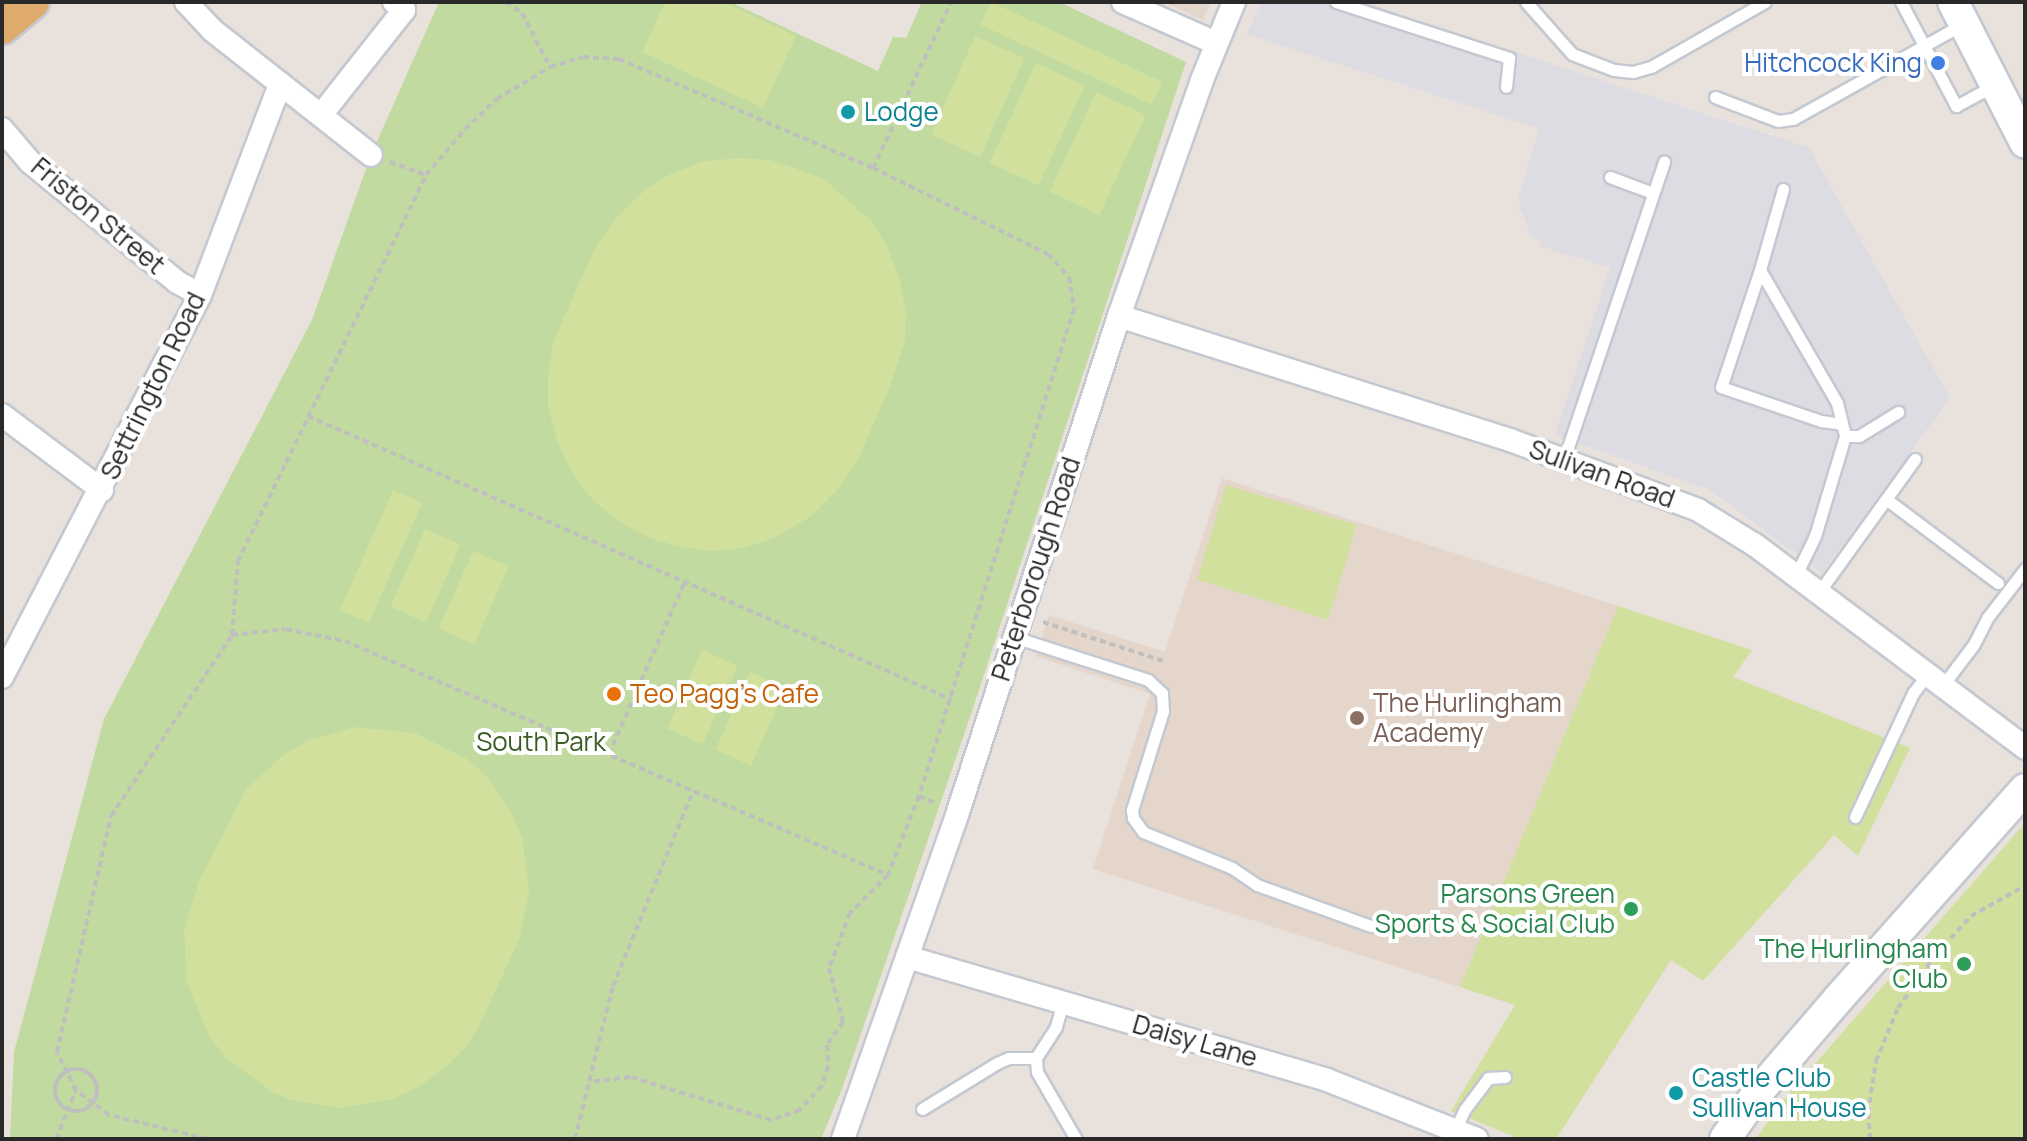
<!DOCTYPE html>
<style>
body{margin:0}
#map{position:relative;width:2027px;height:1141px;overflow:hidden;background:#e9e1dc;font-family:Manrope,sans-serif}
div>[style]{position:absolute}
.industrial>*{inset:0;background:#dddce3}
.education>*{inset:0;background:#e5d6cb}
.green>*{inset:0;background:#c0da9f}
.pitch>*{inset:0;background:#d1e09c;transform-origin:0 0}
.path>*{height:4px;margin-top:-2px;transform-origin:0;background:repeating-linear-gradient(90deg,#bfbfbf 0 6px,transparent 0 10px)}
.path>.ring{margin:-2px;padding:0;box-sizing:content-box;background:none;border:4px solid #bfbfbf;border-radius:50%}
.roads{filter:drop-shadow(2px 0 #c4c9d1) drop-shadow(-2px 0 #c4c9d1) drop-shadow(0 2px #c4c9d1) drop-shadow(0 -2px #c4c9d1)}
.lane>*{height:11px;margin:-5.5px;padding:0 5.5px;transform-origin:5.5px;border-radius:5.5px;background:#fff}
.street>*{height:22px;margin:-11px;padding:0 11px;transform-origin:11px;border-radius:11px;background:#fff}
.secondary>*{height:30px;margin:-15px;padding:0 15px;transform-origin:15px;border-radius:15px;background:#fff}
.primary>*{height:34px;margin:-17px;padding:0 17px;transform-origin:17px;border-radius:17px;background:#dfab6c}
.dots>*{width:22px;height:22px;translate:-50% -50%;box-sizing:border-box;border:4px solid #fff;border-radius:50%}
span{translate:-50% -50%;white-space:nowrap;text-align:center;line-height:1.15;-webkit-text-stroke:8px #fff;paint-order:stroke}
.shop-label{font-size:26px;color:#366cbe}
.right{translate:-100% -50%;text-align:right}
.culture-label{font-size:26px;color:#0d838f}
.left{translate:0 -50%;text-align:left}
.street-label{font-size:26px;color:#292929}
.food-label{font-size:26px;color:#c56008}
.education-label{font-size:26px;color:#785e54}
.park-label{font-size:26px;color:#3b5c22}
.leisure-label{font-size:26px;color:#27864d}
.frame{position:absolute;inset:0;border:4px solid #292929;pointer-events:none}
</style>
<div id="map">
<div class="industrial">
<div style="clip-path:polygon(1261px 2px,1363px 2px,1809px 148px,1950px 398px,1822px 573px,1710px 490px,1555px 435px,1610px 268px,1540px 246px,1541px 240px,1529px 236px,1528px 225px,1519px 208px,1521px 200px,1518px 198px,1539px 129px,1247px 34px)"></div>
</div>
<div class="education">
<div style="clip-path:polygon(1163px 2px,1211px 2px,1203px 20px)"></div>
<div style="clip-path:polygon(1222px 478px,1618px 606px,1460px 987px,1093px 869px,1150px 694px,1035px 656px,1049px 615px,1165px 652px)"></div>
</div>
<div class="green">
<div style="clip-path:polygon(439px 2px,730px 2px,878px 71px,893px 37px,906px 38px,922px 2px,1059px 2px,1186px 62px,969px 720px,842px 1089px,821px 1139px,10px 1139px,14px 1052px,104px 719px,312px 320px,371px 155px)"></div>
</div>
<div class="pitch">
<div style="clip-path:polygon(665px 2px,723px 2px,796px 36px,763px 108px,642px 52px)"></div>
<div style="left:991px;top:2px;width:189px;height:25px;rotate:25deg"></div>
<div style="left:975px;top:36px;width:54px;height:108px;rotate:24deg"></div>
<div style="left:1036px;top:63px;width:54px;height:110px;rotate:25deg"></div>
<div style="left:1096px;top:92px;width:55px;height:110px;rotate:25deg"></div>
<div style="clip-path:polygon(740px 158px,771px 160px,823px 178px,871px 221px,888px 248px,900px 280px,906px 313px,905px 341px,889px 389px,857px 462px,839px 488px,810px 517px,776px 537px,744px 548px,711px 551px,680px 547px,649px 538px,618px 521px,592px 499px,571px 471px,557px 440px,548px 407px,548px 376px,553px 344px,560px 326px,596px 246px,618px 215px,645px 190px,670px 174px,705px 161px)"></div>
<div style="left:1226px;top:485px;width:137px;height:99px;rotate:17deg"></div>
<div style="left:393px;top:490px;width:32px;height:131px;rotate:24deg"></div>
<div style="left:425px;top:529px;width:39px;height:85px;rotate:24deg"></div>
<div style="left:473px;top:551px;width:39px;height:85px;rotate:24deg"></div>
<div style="clip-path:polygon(1618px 606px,1752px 650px,1733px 677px,1910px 748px,1858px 856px,1834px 835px,1703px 981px,1671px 960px,1556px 1139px,1520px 1139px,1451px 1111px,1515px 1005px,1460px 987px)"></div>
<div style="left:702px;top:650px;width:39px;height:86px;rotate:24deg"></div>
<div style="left:750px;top:672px;width:39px;height:85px;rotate:24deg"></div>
<div style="clip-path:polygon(354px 727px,415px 733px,466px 758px,485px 774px,513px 816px,523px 841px,529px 891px,519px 940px,478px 1028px,464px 1049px,444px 1069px,418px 1087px,392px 1099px,339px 1108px,291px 1100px,271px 1091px,226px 1058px,209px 1036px,187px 983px,184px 930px,199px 881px,247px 788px,286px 753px,307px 741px)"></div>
<div style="clip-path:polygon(2025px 823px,2025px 1139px,1756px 1139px,1780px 1104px)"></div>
</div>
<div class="path">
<div style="left:506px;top:2px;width:19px;rotate:35deg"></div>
<div style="left:522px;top:13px;width:61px;rotate:62.6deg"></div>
<div style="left:390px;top:162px;width:38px;rotate:20deg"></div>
<div style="left:873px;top:168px;width:183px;rotate:-64.8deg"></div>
<div style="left:308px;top:416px;width:703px;rotate:23.76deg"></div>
<div style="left:1043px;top:622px;width:126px;rotate:18deg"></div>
<div style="left:232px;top:635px;width:54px;rotate:-6.3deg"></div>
<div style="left:286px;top:629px;width:60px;rotate:11.5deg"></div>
<div style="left:345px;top:641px;width:591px;rotate:23.31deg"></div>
<div style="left:609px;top:754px;width:189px;rotate:-66.3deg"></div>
<div style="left:919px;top:796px;width:20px;rotate:24deg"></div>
<div class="ring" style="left:55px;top:1069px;width:38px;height:38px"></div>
<div style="left:56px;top:1139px;width:53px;rotate:-67.8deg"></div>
<div style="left:207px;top:1139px;width:101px;rotate:-166.2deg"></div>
<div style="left:109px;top:1115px;width:41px;rotate:-142.9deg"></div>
<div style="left:76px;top:1090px;width:42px;rotate:-116.6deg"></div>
<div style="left:57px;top:1052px;width:242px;rotate:-77.1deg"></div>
<div style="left:111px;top:816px;width:218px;rotate:-56.2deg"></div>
<div style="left:232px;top:635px;width:74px;rotate:-85.4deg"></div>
<div style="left:238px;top:561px;width:429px;rotate:-64deg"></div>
<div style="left:426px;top:175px;width:60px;rotate:-49.7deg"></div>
<div style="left:465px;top:129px;width:44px;rotate:-43.2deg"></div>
<div style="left:497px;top:99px;width:62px;rotate:-31.1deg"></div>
<div style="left:550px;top:67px;width:34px;rotate:-17deg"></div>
<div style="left:583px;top:57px;width:36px;rotate:3deg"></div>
<div style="left:619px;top:59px;width:276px;rotate:23.2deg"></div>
<div style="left:873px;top:168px;width:195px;rotate:26.2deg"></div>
<div style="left:1048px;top:254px;width:31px;rotate:48deg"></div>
<div style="left:1069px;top:277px;width:32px;rotate:81deg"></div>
<div style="left:1074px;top:309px;width:511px;rotate:107.65deg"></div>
<div style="left:919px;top:796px;width:85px;rotate:111.4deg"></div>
<div style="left:888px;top:875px;width:54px;rotate:135deg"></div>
<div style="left:850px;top:913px;width:59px;rotate:110.9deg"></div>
<div style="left:829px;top:968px;width:56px;rotate:75.5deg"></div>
<div style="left:843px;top:1022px;width:28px;rotate:125deg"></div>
<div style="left:827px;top:1045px;width:21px;rotate:87deg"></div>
<div style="left:828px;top:1066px;width:21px;rotate:107deg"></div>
<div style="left:822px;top:1086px;width:33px;rotate:133deg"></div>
<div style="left:800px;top:1110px;width:31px;rotate:161deg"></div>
<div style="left:771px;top:1120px;width:147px;rotate:-163deg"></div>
<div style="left:630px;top:1077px;width:41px;rotate:173deg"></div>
<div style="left:575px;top:1139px;width:158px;rotate:-76.1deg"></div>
<div style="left:613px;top:986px;width:211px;rotate:-67.7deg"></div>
<div style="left:1870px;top:1139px;width:26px;rotate:-94deg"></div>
<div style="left:1868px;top:1113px;width:53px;rotate:-81.3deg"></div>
<div style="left:1876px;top:1061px;width:57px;rotate:-67.5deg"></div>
<div style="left:1898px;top:1008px;width:67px;rotate:-54.7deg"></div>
<div style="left:1937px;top:953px;width:50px;rotate:-47.4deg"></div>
<div style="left:1971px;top:916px;width:62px;rotate:-29.1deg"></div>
</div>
<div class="roads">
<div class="lane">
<div style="left:1336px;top:2px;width:182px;rotate:17.9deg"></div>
<div style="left:1509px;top:58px;width:29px;rotate:96deg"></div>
<div style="left:1526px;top:2px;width:69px;rotate:48.5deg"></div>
<div style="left:1572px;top:54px;width:45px;rotate:20.9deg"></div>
<div style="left:1614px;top:70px;width:19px;rotate:6deg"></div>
<div style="left:1633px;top:72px;width:19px;rotate:-16deg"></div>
<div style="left:1651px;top:67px;width:131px;rotate:-29.7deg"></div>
<div style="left:1901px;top:2px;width:118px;rotate:62.1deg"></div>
<div style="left:1956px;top:106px;width:44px;rotate:-28.3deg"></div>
<div style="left:1715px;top:97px;width:67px;rotate:20.9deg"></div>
<div style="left:1778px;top:121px;width:15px;rotate:-8deg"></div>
<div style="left:1793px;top:119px;width:195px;rotate:-29.2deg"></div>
<div style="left:1610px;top:177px;width:46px;rotate:20.4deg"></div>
<div style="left:1783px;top:189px;width:84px;rotate:105.9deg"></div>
<div style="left:1760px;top:270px;width:154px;rotate:59.9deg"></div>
<div style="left:1837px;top:403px;width:34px;rotate:76deg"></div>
<div style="left:1845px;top:436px;width:104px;rotate:106.7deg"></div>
<div style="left:1815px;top:536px;width:43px;rotate:116deg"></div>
<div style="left:1760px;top:270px;width:123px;rotate:108.4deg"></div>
<div style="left:1721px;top:387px;width:106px;rotate:18.8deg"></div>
<div style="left:1821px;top:421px;width:21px;rotate:8deg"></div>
<div style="left:1845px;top:436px;width:14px"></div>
<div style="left:1859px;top:436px;width:46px;rotate:-31.6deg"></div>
<div style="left:1564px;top:459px;width:314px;rotate:-71.4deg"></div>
<div style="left:1886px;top:499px;width:140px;rotate:36.9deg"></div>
<div style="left:1819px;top:592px;width:164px;rotate:-54.2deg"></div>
<div style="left:1014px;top:637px;width:141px;rotate:17.8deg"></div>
<div style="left:1148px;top:680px;width:19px;rotate:43deg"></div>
<div style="left:1162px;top:693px;width:18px;rotate:87deg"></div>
<div style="left:1163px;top:711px;width:104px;rotate:107.4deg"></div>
<div style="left:1132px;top:810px;width:8px;rotate:83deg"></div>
<div style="left:1133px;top:818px;width:17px;rotate:54deg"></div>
<div style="left:1143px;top:832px;width:96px;rotate:22deg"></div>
<div style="left:1232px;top:868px;width:30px;rotate:34deg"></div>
<div style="left:1257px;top:885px;width:121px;rotate:19.8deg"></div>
<div style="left:1943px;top:685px;width:51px;rotate:-52.9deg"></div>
<div style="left:1974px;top:644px;width:30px;rotate:-63deg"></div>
<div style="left:1988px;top:617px;width:61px;rotate:-52.4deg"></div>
<div style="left:1855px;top:817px;width:137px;rotate:-64.9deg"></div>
<div style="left:1913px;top:693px;width:24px;rotate:-52deg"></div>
<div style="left:1063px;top:1002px;width:26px;rotate:106deg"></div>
<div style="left:1056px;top:1027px;width:37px;rotate:123deg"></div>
<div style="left:1036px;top:1058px;width:14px;rotate:86deg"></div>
<div style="left:1037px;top:1072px;width:78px;rotate:59.8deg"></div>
<div style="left:922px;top:1109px;width:88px;rotate:-31.5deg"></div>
<div style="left:997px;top:1063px;width:13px;rotate:-23deg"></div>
<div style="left:1009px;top:1058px;width:27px"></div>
<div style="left:1455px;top:1130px;width:23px;rotate:-65deg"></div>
<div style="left:1465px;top:1109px;width:39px;rotate:-53deg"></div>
<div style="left:1488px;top:1078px;width:17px;rotate:-3deg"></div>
</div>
<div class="street">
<div style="left:186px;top:2px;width:38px;rotate:47deg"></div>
<div style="left:212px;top:30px;width:202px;rotate:38.2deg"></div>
<div style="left:1123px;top:2px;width:102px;rotate:23.8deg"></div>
<div style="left:321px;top:115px;width:134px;rotate:-51.7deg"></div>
<div style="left:404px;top:10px;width:13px;rotate:-141deg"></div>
<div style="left:2px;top:129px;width:43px;rotate:49.7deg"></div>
<div style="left:30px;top:162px;width:190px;rotate:39.2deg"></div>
<div style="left:177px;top:282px;width:26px;rotate:29deg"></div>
<div style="left:1119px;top:316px;width:410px;rotate:17.6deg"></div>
<div style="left:1510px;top:440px;width:201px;rotate:20.4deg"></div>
<div style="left:1698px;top:510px;width:67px;rotate:31.6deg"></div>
<div style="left:1755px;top:545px;width:338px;rotate:36.9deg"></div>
<div style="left:2px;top:415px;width:125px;rotate:36.9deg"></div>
<div style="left:2px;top:677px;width:430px;rotate:-62.6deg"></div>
<div style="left:200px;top:295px;width:226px;rotate:-69.2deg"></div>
<div style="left:907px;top:957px;width:438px;rotate:16.3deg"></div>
<div style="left:1327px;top:1080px;width:161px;rotate:21.5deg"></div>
<div style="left:843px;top:1139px;width:343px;rotate:-70.6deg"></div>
<div style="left:957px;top:815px;width:525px;rotate:-72.01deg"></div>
<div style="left:1119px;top:316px;width:250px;rotate:-70.6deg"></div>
<div style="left:1202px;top:80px;width:84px;rotate:-67.7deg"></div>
</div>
<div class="secondary">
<div style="left:1953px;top:2px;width:158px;rotate:62.9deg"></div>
<div style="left:1725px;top:1139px;width:59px;rotate:-54.7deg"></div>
<div style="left:1759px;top:1091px;width:121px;rotate:-49.3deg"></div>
<div style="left:1838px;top:999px;width:281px;rotate:-48.3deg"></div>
</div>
<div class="primary">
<div style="left:2px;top:27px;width:39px;rotate:-40deg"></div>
</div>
</div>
<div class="dots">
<div style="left:1938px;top:63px;background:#3f7fe0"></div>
<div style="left:848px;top:112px;background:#0f9aa8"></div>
<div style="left:614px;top:694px;background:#e8710a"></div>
<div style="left:1357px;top:718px;background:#8d6e63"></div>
<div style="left:1631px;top:909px;background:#2e9e5b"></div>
<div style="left:1964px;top:964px;background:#2e9e5b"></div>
<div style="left:1676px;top:1093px;background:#0f9aa8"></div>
</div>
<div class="shop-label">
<span class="right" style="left:1922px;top:63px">Hitchcock King</span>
</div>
<div class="culture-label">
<span class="left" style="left:864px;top:112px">Lodge</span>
<span class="left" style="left:1692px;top:1093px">Castle Club<br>Sullivan House</span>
</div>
<div class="street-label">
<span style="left:98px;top:216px;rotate:40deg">Friston Street</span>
<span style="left:153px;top:386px;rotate:-64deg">Settrington Road</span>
<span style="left:1602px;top:474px;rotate:20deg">Sulivan Road</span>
<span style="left:1036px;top:569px;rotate:-72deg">Peterborough Road</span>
<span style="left:1195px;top:1041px;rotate:16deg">Daisy Lane</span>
</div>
<div class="food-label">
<span class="left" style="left:630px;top:694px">Teo Pagg's Cafe</span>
</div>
<div class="education-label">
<span class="left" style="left:1373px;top:718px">The Hurlingham<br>Academy</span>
</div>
<div class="park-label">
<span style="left:541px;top:742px">South Park</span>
</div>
<div class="leisure-label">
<span class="right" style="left:1615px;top:909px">Parsons Green<br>Sports &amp; Social Club</span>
<span class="right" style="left:1948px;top:964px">The Hurlingham<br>Club</span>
</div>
<div class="frame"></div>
</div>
